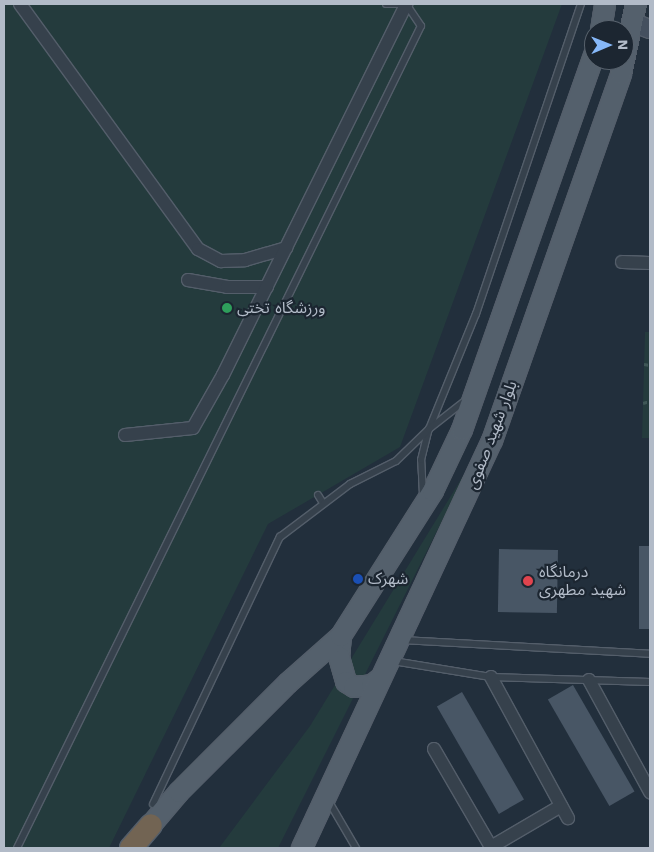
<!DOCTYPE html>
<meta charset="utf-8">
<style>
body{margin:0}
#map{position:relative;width:654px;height:852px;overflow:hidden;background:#222f3c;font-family:"Work Sans","Noto Sans Arabic",sans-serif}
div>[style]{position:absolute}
.green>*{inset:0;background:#243b3d}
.building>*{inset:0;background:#485665;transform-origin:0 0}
.path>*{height:2.5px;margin-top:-1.25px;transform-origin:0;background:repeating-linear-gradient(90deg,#3f5757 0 4px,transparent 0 8px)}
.roads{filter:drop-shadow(1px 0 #545e6a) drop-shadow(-1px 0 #545e6a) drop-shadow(0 1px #545e6a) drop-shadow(0 -1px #545e6a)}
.lane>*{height:6px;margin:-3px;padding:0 3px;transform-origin:3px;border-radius:3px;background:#36414c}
.street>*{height:12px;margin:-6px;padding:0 6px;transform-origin:6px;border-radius:6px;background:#36414c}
.secondary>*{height:18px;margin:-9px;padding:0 9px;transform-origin:9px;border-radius:9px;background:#44505f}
.primary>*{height:20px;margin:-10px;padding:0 10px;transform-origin:10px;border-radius:10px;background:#54606c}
.highway>*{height:22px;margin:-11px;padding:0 11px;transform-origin:11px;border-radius:11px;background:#726453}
.dots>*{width:14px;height:14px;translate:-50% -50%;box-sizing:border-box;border:2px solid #1c2631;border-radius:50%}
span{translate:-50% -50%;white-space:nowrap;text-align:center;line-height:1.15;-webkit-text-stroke:4.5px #1c2631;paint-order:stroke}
.poi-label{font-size:16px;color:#b2bbc8}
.left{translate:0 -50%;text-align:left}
.street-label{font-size:16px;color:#b2bbc8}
.frame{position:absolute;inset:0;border:5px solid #b2bbc8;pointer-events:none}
.north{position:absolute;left:584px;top:20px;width:50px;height:50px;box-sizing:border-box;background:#1c2631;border:1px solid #58626d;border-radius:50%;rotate:89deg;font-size:14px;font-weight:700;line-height:20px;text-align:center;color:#b2bbc8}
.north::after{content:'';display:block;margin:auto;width:18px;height:22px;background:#86b8f9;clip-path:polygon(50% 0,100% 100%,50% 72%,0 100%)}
</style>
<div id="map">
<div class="green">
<div style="clip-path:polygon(4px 4px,562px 4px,400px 447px,268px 524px,109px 848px,4px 848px)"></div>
<div style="clip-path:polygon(645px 332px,650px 332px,650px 438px,642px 438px)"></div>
<div style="clip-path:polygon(471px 463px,278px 848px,219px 848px,310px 726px)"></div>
</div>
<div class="building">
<div style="left:639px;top:546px;width:11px;height:83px"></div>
<div style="left:499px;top:549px;width:59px;height:63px;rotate:1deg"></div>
<div style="left:573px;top:685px;width:123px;height:29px;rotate:60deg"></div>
<div style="left:462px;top:692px;width:124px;height:29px;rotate:60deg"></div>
</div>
<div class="path">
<div style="left:644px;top:364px;width:6px;rotate:9deg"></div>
<div style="left:643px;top:403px;width:7px;rotate:-16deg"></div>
</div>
<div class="roads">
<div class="lane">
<div style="left:318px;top:495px;width:9px;rotate:58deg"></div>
<div style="left:423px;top:495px;width:35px;rotate:-93deg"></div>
<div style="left:421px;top:460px;width:32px;rotate:-76deg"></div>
<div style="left:429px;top:429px;width:124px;rotate:-67.8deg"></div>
<div style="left:476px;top:314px;width:327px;rotate:-71.3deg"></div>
<div style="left:402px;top:640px;width:248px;rotate:3.2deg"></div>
<div style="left:393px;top:661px;width:99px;rotate:9.3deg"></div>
<div style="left:491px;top:677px;width:159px;rotate:1.8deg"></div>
<div style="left:328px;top:800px;width:56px;rotate:59.7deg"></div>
<div style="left:153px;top:804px;width:296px;rotate:-64.6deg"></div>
<div style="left:280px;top:537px;width:88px;rotate:-37.1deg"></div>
<div style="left:350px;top:484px;width:51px;rotate:-26.6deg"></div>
<div style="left:396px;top:461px;width:46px;rotate:-44.1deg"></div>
<div style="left:429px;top:429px;width:47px;rotate:-38.1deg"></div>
<div style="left:17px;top:848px;width:916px;rotate:-63.83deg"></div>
<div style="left:421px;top:26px;width:27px;rotate:-124deg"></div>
<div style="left:406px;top:4px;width:20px;rotate:180deg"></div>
</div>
<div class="street">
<div style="left:20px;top:4px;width:303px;rotate:54deg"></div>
<div style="left:198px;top:249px;width:26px;rotate:28deg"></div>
<div style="left:221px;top:261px;width:24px;rotate:-2deg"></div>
<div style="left:245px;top:260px;width:43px;rotate:-16.3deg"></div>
<div style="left:622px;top:262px;width:28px;rotate:2deg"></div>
<div style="left:188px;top:280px;width:40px;rotate:10deg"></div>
<div style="left:227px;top:287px;width:40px"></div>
<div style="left:125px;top:435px;width:68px;rotate:-5.9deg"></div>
<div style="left:193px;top:428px;width:61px;rotate:-60.5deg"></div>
<div style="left:223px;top:375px;width:414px;rotate:-63.7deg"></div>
<div style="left:491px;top:677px;width:161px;rotate:61.4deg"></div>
<div style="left:589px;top:680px;width:128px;rotate:61.4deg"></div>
<div style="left:434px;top:749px;width:113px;rotate:59.8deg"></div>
<div style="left:491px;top:847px;width:81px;rotate:-30.4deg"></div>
</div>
<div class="secondary">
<div style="left:634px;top:23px;width:17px;rotate:21deg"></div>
</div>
<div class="primary">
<div style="left:601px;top:30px;width:26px;rotate:-81deg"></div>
<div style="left:341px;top:636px;width:21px;rotate:95deg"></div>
<div style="left:339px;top:657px;width:26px;rotate:74deg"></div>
<div style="left:346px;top:682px;width:9px;rotate:32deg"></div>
<div style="left:354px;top:687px;width:18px;rotate:-6deg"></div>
<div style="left:372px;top:685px;width:11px;rotate:-38deg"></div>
<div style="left:151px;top:825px;width:43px;rotate:-49.7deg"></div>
<div style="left:179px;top:792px;width:154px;rotate:-45deg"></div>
<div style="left:288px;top:683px;width:71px;rotate:-41.6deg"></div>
<div style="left:341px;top:636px;width:172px;rotate:-57.6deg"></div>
<div style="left:433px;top:491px;width:68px;rotate:-64.6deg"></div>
<div style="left:462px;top:430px;width:398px;rotate:-70.6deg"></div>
<div style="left:302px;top:848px;width:449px;rotate:-65deg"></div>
<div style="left:492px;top:441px;width:389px;rotate:-70.6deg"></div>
<div style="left:621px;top:74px;width:72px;rotate:-77.9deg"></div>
</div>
<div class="highway">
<div style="left:131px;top:848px;width:30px;rotate:-49deg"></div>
</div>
</div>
<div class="dots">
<div style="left:227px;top:308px;background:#2e9e5b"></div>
<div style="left:358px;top:579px;background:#1a4fb4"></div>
<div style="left:528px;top:581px;background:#e0444e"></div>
</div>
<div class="poi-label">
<span class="left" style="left:237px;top:308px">ورزشگاه تختی</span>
<span class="left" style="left:539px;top:581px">درمانگاه<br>شهید مطهری</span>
<span class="left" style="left:368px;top:579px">شهرک</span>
</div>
<div class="street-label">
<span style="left:492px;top:435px;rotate:-69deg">بلوار شهید صفوی</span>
</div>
<div class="frame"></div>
<div class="north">N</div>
</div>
